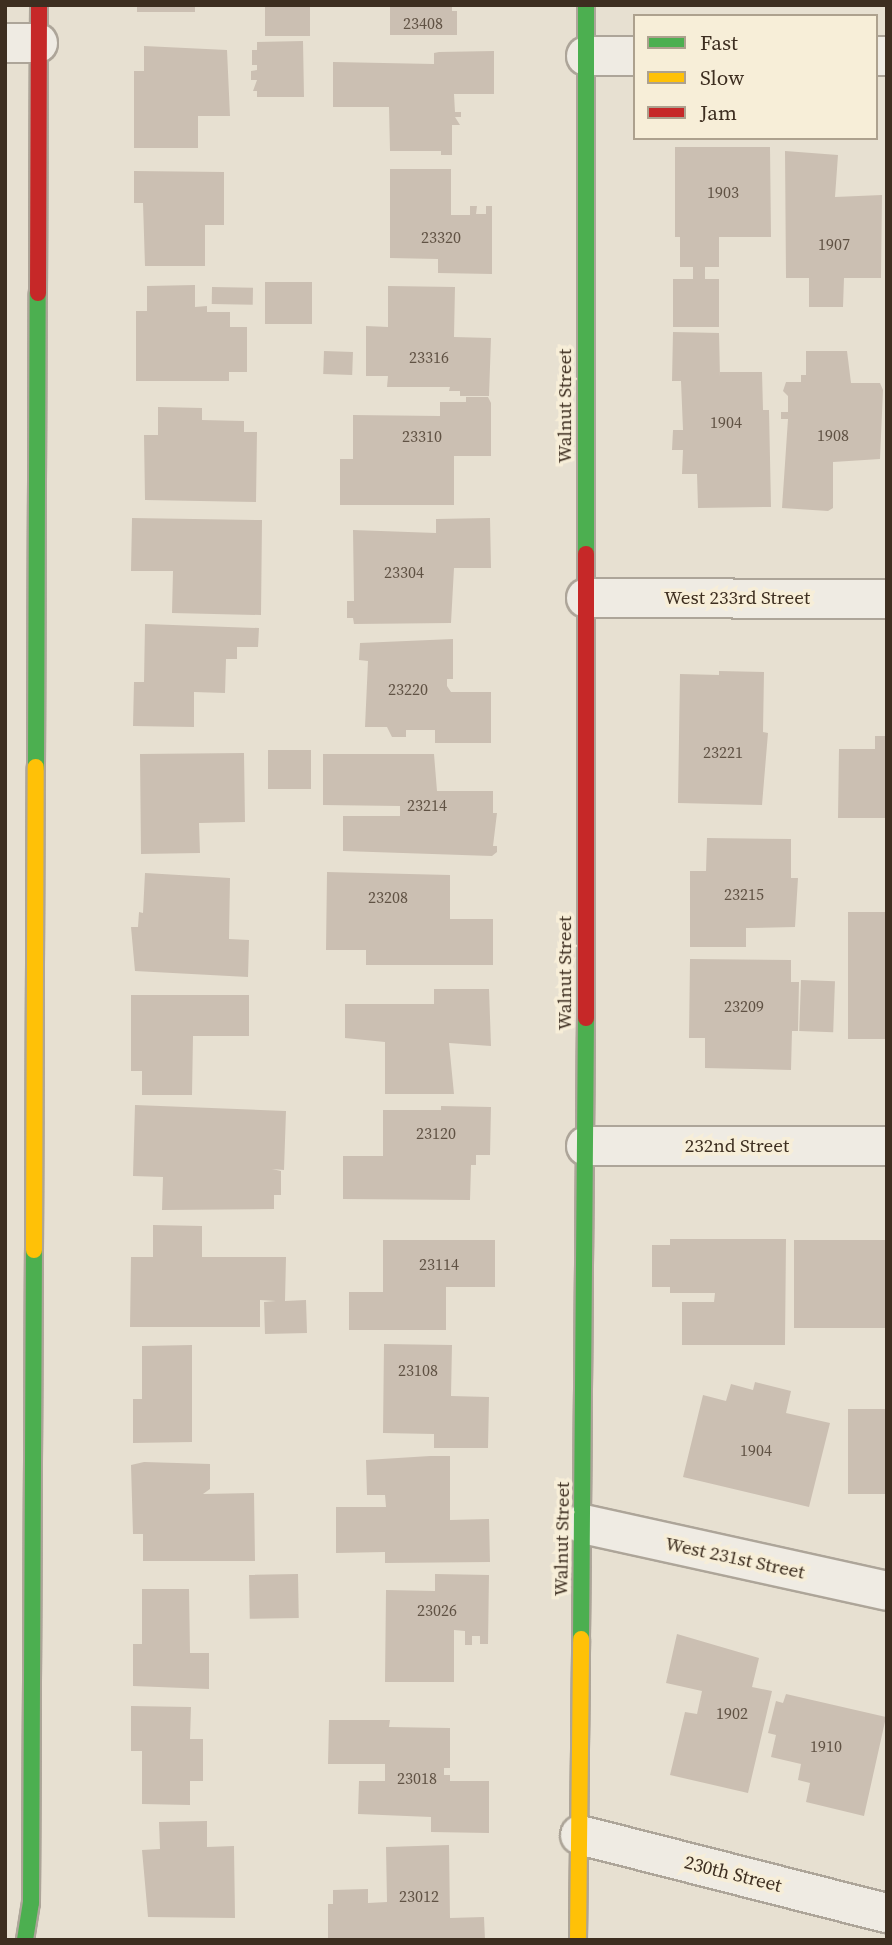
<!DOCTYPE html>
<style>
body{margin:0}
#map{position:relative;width:892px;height:1945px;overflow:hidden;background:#e7e0d1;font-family:"Source Serif 4",serif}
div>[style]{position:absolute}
.building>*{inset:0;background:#cbbfb2;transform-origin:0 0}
.roads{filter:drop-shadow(2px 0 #ada599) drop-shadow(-2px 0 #ada599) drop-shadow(0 2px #ada599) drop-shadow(0 -2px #ada599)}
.street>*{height:38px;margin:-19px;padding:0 19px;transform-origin:19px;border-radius:19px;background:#efebe3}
.fast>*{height:16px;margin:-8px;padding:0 8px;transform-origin:8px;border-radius:8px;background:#4caf50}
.slow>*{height:16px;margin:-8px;padding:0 8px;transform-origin:8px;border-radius:8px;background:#ffc107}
.jam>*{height:16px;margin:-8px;padding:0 8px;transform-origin:8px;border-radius:8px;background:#c62828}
span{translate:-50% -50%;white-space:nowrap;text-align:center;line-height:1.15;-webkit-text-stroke:7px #f7eed8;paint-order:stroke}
.number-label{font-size:16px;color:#605244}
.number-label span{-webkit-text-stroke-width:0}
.street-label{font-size:19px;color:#3d2e20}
.frame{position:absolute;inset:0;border:7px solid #3d2e20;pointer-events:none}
.legend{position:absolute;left:633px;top:14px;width:245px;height:126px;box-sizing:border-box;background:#f7eed8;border:2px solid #ada18e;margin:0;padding:9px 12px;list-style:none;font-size:21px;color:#3d2e20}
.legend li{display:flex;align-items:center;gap:14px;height:35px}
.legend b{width:35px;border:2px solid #ada18e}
</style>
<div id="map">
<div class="building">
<div style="left:137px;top:5px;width:58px;height:7px"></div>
<div style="left:265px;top:5px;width:45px;height:31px"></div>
<div style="clip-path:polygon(390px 5px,452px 5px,452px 11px,457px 11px,457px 35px,390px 35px)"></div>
<div style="clip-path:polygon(303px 41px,304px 97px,257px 97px,257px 91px,253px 91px,257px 80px,251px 80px,251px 71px,257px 70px,257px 65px,252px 65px,252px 50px,257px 50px,257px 42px)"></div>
<div style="clip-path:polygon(144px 46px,227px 50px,230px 116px,198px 116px,198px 148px,134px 148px,134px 71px,144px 71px)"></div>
<div style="clip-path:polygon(494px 51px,494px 94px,454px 94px,455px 112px,461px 112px,461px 117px,455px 117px,460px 125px,452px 125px,452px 155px,441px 155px,441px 151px,390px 151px,389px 107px,333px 107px,333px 62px,434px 64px,434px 53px,439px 52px)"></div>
<div style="clip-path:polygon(675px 147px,770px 147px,771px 237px,719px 237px,719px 267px,705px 267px,705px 279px,719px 279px,719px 327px,673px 327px,673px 279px,693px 279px,693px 267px,680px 267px,680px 237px,675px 237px)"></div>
<div style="clip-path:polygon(785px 151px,838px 155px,835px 197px,882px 195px,881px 278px,844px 278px,843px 307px,809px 307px,809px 278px,786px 278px)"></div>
<div style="clip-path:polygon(390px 169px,451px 169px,451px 215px,470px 215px,470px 206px,477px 206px,476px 214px,486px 214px,486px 206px,492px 206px,492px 274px,438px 273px,438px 259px,390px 258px)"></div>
<div style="clip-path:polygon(134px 171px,224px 172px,224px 225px,205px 225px,205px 266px,145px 266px,143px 203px,134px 203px)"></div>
<div style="left:265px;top:282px;width:47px;height:42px"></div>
<div style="clip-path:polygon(195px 285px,195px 307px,207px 306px,207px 312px,230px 312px,230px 327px,247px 327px,247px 372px,229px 372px,229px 381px,136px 381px,136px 311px,147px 311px,147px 286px)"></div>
<div style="clip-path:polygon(388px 286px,455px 287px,454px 337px,491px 338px,489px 396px,460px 396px,460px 391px,449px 391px,450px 387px,387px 387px,388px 376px,366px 376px,366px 326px,388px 327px)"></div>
<div style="left:212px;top:287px;width:41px;height:17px;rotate:1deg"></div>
<div style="clip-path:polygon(673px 332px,719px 333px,720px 377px,720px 372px,762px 372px,763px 410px,769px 410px,771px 507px,698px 508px,697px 474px,682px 474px,683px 450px,672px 450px,673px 430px,683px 430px,681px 381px,672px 381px)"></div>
<div style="left:324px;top:351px;width:29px;height:23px;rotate:2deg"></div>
<div style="clip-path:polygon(806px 351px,847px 351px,851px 383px,880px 383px,883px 390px,880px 459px,833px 462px,833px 508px,828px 511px,782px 508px,788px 419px,781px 419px,781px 412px,788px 412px,788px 396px,783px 391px,786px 382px,801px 382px,801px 375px,806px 375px)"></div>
<div style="clip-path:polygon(466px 397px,488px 397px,491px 403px,491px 456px,454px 456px,454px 505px,340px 505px,340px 459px,353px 459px,353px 415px,440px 416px,440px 402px,466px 402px)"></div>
<div style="clip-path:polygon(158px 407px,202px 408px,202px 420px,244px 421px,244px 432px,257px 432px,256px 502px,145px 500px,144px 435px,158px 435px)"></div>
<div style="clip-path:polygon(132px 518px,262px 520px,261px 615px,172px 613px,173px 571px,131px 571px)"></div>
<div style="clip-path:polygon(490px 518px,491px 568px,454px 568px,451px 623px,354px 624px,353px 618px,347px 618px,347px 601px,354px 601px,353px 530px,436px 533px,436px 519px)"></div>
<div style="clip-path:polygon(145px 624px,259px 628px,258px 647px,237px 647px,237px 659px,226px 659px,225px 693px,194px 692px,194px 727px,133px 726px,134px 682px,144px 682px)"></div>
<div style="clip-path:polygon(453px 639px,453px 679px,447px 679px,447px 686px,451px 692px,491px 692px,491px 743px,435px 743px,435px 730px,406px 730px,406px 737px,392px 737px,387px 727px,365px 727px,368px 661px,359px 660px,360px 643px)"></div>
<div style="clip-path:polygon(719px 671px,764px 672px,763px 732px,768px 733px,762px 805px,678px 803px,680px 674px,719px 675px)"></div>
<div style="clip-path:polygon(875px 736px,887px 736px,887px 818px,838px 818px,839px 749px,875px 749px)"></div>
<div style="left:268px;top:750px;width:43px;height:39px"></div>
<div style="clip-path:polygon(244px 753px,245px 822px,199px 823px,200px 853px,141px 854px,140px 754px)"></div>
<div style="clip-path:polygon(323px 754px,434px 754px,437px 791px,493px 791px,493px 813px,497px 813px,493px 846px,497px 846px,497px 852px,492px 856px,343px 851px,343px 816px,400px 816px,400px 806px,323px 805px)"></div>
<div style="clip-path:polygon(707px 838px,791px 839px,791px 878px,798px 878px,795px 927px,746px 928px,746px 947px,690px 947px,690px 871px,706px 871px)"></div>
<div style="clip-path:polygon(327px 872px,450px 875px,450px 919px,493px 919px,493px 965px,366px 965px,366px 950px,326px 950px)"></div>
<div style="clip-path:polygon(145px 873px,230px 878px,229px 939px,249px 940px,248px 977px,135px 971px,131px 927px,138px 927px,139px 912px,143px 913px)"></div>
<div style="left:848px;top:912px;width:39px;height:127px"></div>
<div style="clip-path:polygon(690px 959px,791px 960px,791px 982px,799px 982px,798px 1031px,792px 1031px,791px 1070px,705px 1068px,705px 1038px,689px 1038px)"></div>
<div style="left:801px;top:980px;width:34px;height:51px;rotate:2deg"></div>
<div style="clip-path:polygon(434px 989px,489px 989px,491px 1046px,449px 1043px,454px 1094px,385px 1094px,385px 1042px,345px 1038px,345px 1004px,434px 1004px)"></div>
<div style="clip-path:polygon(131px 995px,249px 995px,249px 1036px,193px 1036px,192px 1095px,142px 1095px,142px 1071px,131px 1071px)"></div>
<div style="clip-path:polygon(135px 1105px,286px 1111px,284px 1170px,272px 1169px,281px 1171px,281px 1195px,274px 1195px,274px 1209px,162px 1210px,163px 1177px,133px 1176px)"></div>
<div style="clip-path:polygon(441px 1106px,491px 1107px,490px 1155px,476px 1155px,476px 1165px,471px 1165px,470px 1200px,343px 1199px,343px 1156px,383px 1156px,383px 1110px,441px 1110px)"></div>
<div style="clip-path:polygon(153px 1225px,202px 1226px,202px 1257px,286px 1257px,285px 1301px,306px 1300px,307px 1333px,265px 1334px,264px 1302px,276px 1301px,260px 1300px,260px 1327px,130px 1327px,131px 1257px,153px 1257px)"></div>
<div style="clip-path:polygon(670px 1239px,786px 1239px,785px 1345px,682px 1345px,682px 1302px,714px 1302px,715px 1293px,670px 1293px,670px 1287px,652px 1287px,652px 1245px,670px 1245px)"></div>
<div style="clip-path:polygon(383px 1240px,495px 1240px,495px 1287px,446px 1287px,446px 1330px,349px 1330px,349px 1292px,383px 1292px)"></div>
<div style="left:794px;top:1240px;width:93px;height:88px"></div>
<div style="clip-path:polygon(384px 1344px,452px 1345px,451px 1396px,489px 1397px,488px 1448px,434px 1448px,434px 1434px,383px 1433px)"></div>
<div style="clip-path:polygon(192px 1345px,192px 1442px,133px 1443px,133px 1399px,142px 1399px,142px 1346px)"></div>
<div style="clip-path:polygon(755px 1382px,791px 1391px,786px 1413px,830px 1423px,809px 1507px,683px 1477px,703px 1395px,726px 1401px,731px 1384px,753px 1390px)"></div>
<div style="left:848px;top:1409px;width:39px;height:85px"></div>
<div style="clip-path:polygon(430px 1456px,450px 1456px,450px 1520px,489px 1519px,490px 1562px,385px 1563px,385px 1552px,336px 1553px,336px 1507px,386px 1507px,385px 1495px,367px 1495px,366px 1460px)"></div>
<div style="clip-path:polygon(144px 1462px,210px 1464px,210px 1489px,203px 1494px,254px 1493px,255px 1561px,143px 1561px,143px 1534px,133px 1534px,131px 1465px)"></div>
<div style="left:298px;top:1574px;width:44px;height:49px;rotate:89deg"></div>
<div style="clip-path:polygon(435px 1574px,489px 1575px,488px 1644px,480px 1644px,480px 1636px,472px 1636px,472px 1645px,465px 1645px,465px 1631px,454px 1630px,454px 1682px,385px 1682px,386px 1590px,435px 1591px)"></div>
<div style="clip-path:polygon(142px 1589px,189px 1589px,190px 1653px,209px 1653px,209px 1689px,133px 1686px,133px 1644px,142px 1644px)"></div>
<div style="clip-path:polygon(677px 1634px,759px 1658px,752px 1687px,772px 1691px,748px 1793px,670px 1775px,685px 1712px,697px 1714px,702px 1691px,666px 1683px)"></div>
<div style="clip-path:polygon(786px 1694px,886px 1717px,864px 1816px,806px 1802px,810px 1783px,798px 1780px,801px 1764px,771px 1757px,776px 1735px,768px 1733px,776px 1701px,783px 1703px)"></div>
<div style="clip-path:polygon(131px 1706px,191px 1707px,190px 1739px,203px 1739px,203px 1781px,190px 1781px,190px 1805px,142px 1804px,142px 1751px,131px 1751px)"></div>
<div style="clip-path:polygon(329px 1720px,390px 1720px,389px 1727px,450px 1728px,450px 1768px,444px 1768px,444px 1775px,450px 1775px,450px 1781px,489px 1781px,489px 1833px,431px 1832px,431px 1817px,358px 1814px,359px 1781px,385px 1781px,385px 1764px,328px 1764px)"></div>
<div style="clip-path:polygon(207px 1821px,207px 1847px,234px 1846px,235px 1918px,148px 1917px,142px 1850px,160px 1849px,159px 1822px)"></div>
<div style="clip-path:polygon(449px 1845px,450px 1918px,484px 1917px,485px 1940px,328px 1940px,328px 1904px,333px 1904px,333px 1890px,368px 1889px,368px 1903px,387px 1902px,386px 1847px)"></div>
</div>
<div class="roads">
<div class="street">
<div style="left:5px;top:43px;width:33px"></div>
<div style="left:586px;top:56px;width:49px"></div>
<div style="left:876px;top:56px;width:11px"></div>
<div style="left:586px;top:598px;width:301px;rotate:0.2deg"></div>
<div style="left:586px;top:1146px;width:301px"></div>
<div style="left:583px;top:1524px;width:311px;rotate:12.4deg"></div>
<div style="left:580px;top:1835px;width:317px;rotate:14.3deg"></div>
</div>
<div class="fast">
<div style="left:586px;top:5px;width:549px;rotate:90deg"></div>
<div style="left:36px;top:767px;width:474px;rotate:-89.8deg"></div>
<div style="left:581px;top:1639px;width:621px;rotate:-89.54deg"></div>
<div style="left:25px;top:1940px;width:37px;rotate:-81deg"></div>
<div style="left:31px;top:1903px;width:653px;rotate:-89.74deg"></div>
</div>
<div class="slow">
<div style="left:34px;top:1250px;width:483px;rotate:-89.8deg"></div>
<div style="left:578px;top:1940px;width:301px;rotate:-89.4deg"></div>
</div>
<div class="jam">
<div style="left:38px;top:293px;width:288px;rotate:-89.8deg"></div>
<div style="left:586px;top:554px;width:464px;rotate:90deg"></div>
</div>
</div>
<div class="number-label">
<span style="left:423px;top:23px">23408</span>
<span style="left:723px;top:192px">1903</span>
<span style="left:441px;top:237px">23320</span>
<span style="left:834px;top:244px">1907</span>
<span style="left:429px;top:357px">23316</span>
<span style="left:726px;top:422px">1904</span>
<span style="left:833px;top:435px">1908</span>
<span style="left:422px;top:436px">23310</span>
<span style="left:404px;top:572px">23304</span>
<span style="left:408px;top:689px">23220</span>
<span style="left:723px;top:752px">23221</span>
<span style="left:427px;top:805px">23214</span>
<span style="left:744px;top:894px">23215</span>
<span style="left:388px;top:897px">23208</span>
<span style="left:744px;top:1006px">23209</span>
<span style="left:436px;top:1133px">23120</span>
<span style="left:439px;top:1264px">23114</span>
<span style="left:418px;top:1370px">23108</span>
<span style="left:756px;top:1450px">1904</span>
<span style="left:437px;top:1610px">23026</span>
<span style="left:732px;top:1713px">1902</span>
<span style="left:826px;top:1746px">1910</span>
<span style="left:417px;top:1778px">23018</span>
<span style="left:419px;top:1896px">23012</span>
</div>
<div class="street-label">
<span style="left:565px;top:406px;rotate:-90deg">Walnut Street</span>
<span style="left:737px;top:598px">West 233rd Street</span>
<span style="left:565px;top:973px;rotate:-90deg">Walnut Street</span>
<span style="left:737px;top:1146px">232nd Street</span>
<span style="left:562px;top:1539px;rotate:-89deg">Walnut Street</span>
<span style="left:735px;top:1558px;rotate:12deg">West 231st Street</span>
<span style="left:733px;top:1874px;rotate:14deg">230th Street</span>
</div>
<div class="frame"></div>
<ul class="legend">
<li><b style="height:9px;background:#4caf50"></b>Fast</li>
<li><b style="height:9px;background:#ffc107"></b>Slow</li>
<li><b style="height:9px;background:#c62828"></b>Jam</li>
</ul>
</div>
